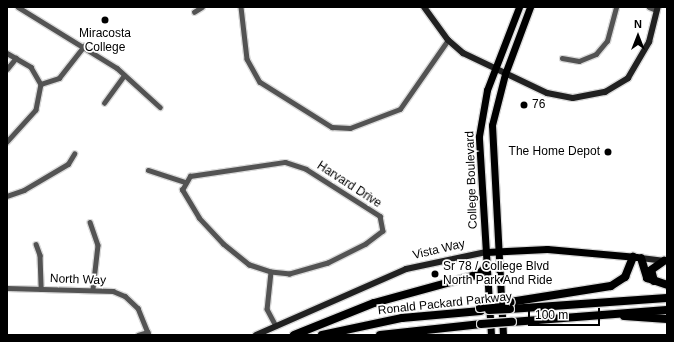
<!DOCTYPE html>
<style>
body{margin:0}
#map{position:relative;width:674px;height:342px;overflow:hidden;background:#fff;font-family:Arial,sans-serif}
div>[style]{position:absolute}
.roads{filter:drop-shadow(1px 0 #dbdbdb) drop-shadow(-1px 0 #dbdbdb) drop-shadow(0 1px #dbdbdb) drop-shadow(0 -1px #dbdbdb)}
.street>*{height:4.5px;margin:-2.25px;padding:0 2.25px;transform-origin:2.25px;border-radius:2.25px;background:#535353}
.secondary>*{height:6px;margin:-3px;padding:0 3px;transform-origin:3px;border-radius:3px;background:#202020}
.primary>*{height:7px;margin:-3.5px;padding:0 3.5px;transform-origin:3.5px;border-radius:3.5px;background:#000}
.highway>*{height:8px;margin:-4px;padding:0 4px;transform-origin:4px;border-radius:4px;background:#000}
.bridges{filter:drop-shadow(1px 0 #dbdbdb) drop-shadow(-1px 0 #dbdbdb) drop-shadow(0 1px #dbdbdb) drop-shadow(0 -1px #dbdbdb)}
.highway-bridge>*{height:8px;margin:-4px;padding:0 4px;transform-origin:4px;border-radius:4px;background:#000}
.dots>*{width:11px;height:11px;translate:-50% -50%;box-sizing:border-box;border:2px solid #fff;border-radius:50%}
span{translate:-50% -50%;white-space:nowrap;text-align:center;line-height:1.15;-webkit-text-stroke:3.5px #fff;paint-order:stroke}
.poi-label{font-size:12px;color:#000}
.left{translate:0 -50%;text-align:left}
.right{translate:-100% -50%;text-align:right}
.street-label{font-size:12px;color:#000}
.frame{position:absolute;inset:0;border:8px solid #000;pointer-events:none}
.north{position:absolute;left:618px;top:16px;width:40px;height:40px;-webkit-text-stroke:3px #fff;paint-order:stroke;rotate:0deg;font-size:11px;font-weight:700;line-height:16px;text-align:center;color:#000}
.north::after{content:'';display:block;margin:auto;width:14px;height:18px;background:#000;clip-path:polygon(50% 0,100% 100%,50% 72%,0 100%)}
.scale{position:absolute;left:528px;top:308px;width:72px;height:18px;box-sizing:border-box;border:2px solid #000;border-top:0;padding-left:5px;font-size:12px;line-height:14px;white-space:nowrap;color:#000;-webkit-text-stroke:3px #fff;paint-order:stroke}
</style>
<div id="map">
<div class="roads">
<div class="street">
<div style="left:18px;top:7px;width:116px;rotate:31.6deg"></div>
<div style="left:117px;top:68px;width:58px;rotate:42.2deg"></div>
<div style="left:241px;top:7px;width:52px;rotate:83.4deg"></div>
<div style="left:247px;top:59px;width:26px;rotate:61deg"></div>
<div style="left:260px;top:82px;width:85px;rotate:32deg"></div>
<div style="left:332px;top:127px;width:18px;rotate:3deg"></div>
<div style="left:350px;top:128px;width:53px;rotate:-20.8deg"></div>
<div style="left:400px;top:109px;width:84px;rotate:-55.2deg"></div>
<div style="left:649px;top:7px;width:8px;rotate:23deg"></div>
<div style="left:194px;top:12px;width:9px;rotate:-32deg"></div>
<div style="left:7px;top:53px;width:28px;rotate:30deg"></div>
<div style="left:31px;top:67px;width:20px;rotate:60deg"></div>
<div style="left:41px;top:84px;width:26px;rotate:101deg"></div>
<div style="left:36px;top:110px;width:43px;rotate:132.2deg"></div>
<div style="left:562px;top:58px;width:17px;rotate:10deg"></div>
<div style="left:579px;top:61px;width:18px;rotate:-22deg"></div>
<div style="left:596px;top:54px;width:17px;rotate:-50deg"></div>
<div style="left:607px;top:41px;width:35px;rotate:-75deg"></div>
<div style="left:7px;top:69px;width:14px;rotate:-51deg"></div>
<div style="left:41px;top:84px;width:19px;rotate:-18deg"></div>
<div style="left:59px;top:78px;width:41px;rotate:-52deg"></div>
<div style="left:104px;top:103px;width:34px;rotate:-54deg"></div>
<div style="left:285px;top:162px;width:22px;rotate:18deg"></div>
<div style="left:306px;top:169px;width:88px;rotate:32.4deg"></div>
<div style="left:380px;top:216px;width:15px;rotate:79deg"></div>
<div style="left:383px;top:231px;width:21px;rotate:143deg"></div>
<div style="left:366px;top:244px;width:42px;rotate:153.4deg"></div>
<div style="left:328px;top:263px;width:40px;rotate:164deg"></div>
<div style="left:290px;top:274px;width:19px;rotate:-174deg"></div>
<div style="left:271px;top:272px;width:23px;rotate:-162deg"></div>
<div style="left:249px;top:265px;width:33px;rotate:-141deg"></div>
<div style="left:223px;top:244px;width:35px;rotate:-133deg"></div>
<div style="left:199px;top:218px;width:33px;rotate:-121deg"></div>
<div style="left:182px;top:190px;width:16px;rotate:-60deg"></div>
<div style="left:190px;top:176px;width:96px;rotate:-8.4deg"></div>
<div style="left:148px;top:170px;width:39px;rotate:18deg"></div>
<div style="left:7px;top:196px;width:18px;rotate:-19deg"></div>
<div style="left:24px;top:190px;width:51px;rotate:-30.6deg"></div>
<div style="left:68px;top:164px;width:12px;rotate:-59deg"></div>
<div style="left:90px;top:222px;width:24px;rotate:71deg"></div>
<div style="left:98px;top:245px;width:44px;rotate:96.5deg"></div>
<div style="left:36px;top:244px;width:12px;rotate:70deg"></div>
<div style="left:40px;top:255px;width:34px;rotate:88deg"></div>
<div style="left:271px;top:272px;width:37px;rotate:96deg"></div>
<div style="left:267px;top:309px;width:19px;rotate:62deg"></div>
<div style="left:7px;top:288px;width:106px;rotate:1.6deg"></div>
<div style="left:113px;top:291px;width:13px;rotate:23deg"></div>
<div style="left:125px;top:296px;width:18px;rotate:43deg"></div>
<div style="left:138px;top:308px;width:29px;rotate:68deg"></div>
<div style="left:138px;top:335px;width:10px;rotate:-17deg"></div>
</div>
<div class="secondary">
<div style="left:424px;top:7px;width:41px;rotate:54deg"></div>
<div style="left:448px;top:40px;width:20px;rotate:41deg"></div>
<div style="left:463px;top:53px;width:93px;rotate:25.5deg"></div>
<div style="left:547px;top:93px;width:26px;rotate:11deg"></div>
<div style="left:573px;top:98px;width:33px;rotate:-11deg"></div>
<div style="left:605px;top:92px;width:27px;rotate:-31deg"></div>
<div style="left:628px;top:78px;width:42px;rotate:-59.7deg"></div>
<div style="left:649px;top:42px;width:36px;rotate:-76deg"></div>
<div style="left:641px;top:258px;width:24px;rotate:7deg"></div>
<div style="left:256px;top:335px;width:164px;rotate:-23.7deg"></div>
<div style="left:406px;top:269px;width:82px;rotate:-12deg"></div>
</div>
<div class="primary">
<div style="left:486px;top:252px;width:61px;rotate:-2.8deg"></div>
<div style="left:547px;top:249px;width:90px;rotate:5.1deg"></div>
<div style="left:491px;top:335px;width:199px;rotate:-93.5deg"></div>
<div style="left:479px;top:136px;width:47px;rotate:-80.1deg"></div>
<div style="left:487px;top:90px;width:89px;rotate:-68.9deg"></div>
<div style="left:503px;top:335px;width:210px;rotate:-93deg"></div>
<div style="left:492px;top:125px;width:53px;rotate:-75.7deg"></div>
<div style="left:505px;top:74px;width:72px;rotate:-69.5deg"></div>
</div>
<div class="highway">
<div style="left:641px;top:258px;width:21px;rotate:73deg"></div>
<div style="left:647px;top:278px;width:21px;rotate:19deg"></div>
<div style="left:654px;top:281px;width:11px;rotate:-105deg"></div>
<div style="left:651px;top:270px;width:16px;rotate:-35deg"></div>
<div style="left:510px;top:302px;width:102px;rotate:-9deg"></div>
<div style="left:611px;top:286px;width:17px;rotate:-33deg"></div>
<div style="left:625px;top:277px;width:22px;rotate:-68deg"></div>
<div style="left:510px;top:309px;width:157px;rotate:-4deg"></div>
<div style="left:624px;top:316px;width:43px;rotate:4deg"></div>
<div style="left:512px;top:322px;width:155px;rotate:-4.4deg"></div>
<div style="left:294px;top:335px;width:86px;rotate:-21.8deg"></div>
<div style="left:374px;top:303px;width:109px;rotate:-15.4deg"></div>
<div style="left:479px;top:274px;width:10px;rotate:-45deg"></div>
<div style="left:322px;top:335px;width:82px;rotate:-12deg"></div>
<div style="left:402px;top:318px;width:79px;rotate:-5.1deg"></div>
<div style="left:380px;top:335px;width:102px;rotate:-6.2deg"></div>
</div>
</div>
<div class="bridges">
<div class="highway-bridge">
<div style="left:480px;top:308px;width:31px;rotate:-11deg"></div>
<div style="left:489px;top:310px;width:21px;rotate:-3deg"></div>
<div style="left:481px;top:324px;width:31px;rotate:-4deg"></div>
</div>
</div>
<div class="dots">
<div style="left:105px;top:20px;background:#000"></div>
<div style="left:524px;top:105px;background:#000"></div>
<div style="left:608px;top:152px;background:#000"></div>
<div style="left:435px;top:274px;background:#000"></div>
</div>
<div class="poi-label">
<span style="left:105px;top:41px">Miracosta<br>College</span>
<span class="left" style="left:532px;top:105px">76</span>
<span class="right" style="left:600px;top:152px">The Home Depot</span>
<span class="left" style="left:443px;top:274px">Sr 78 / College Blvd<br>North Park And Ride</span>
</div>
<div class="street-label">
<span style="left:472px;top:180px;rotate:-92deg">College Boulevard</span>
<span style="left:349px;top:185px;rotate:33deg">Harvard Drive</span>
<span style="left:439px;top:250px;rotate:-13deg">Vista Way</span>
<span style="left:78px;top:280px;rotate:2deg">North Way</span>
<span style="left:445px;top:304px;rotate:-6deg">Ronald Packard Parkway</span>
</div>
<div class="frame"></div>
<div class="north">N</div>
<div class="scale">100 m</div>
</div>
